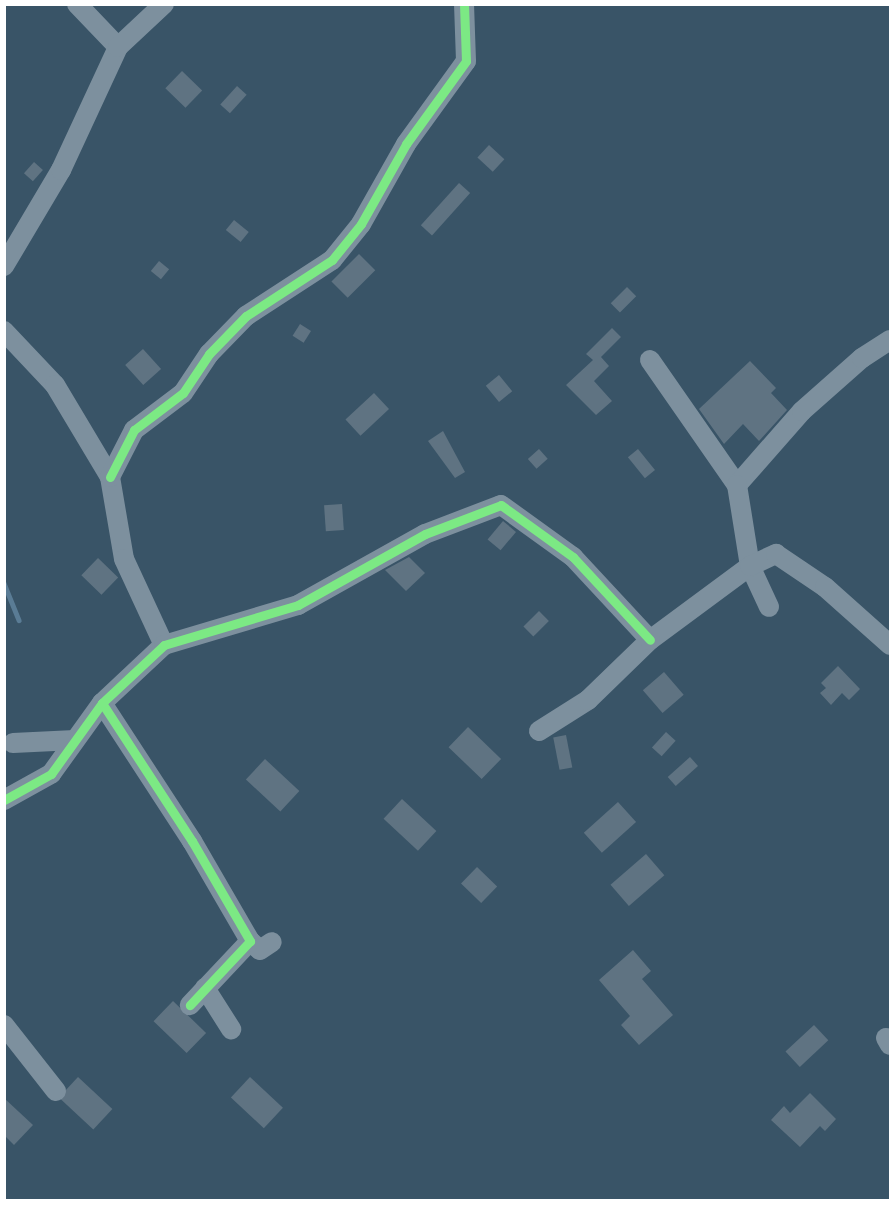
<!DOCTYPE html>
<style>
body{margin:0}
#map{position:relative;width:895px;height:1205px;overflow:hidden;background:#395467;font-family:"IBM Plex Sans",sans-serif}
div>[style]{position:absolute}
.stream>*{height:4.5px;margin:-2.25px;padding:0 2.25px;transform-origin:2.25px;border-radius:2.25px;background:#5a7c95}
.building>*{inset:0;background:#5f7382;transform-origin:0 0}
.minor>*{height:20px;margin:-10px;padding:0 10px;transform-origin:10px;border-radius:10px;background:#7d909e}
.cycleway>*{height:9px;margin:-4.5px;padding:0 4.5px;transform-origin:4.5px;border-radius:4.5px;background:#7ce984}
span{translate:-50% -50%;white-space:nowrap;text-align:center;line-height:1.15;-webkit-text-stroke:6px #25577b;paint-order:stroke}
.frame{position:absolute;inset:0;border:6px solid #fff;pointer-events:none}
</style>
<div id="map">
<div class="stream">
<div style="left:4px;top:583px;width:40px;rotate:68deg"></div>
</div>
<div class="building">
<div style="left:182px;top:71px;width:28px;height:24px;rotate:44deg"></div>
<div style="left:237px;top:86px;width:13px;height:25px;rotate:42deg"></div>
<div style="left:489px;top:145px;width:21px;height:17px;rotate:43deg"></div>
<div style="left:34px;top:162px;width:12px;height:15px;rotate:42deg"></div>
<div style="left:459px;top:183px;width:15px;height:57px;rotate:42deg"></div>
<div style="left:234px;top:220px;width:19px;height:13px;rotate:39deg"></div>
<div style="left:359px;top:254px;width:23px;height:39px;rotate:45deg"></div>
<div style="left:159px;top:261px;width:13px;height:13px;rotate:39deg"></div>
<div style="left:627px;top:287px;width:13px;height:23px;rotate:45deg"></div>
<div style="left:300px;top:324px;width:13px;height:14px;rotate:32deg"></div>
<div style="clip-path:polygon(612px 328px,621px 337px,601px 357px,609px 366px,594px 381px,612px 401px,596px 415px,566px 385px,593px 360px,586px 354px)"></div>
<div style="left:143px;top:349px;width:27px;height:24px;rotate:48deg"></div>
<div style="clip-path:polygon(750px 361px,776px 388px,771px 393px,787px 410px,759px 441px,743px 424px,724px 444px,699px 409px)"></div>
<div style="left:499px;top:375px;width:21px;height:17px;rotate:51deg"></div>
<div style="left:374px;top:393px;width:22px;height:39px;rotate:47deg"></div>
<div style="clip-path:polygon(443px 431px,465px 472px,455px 478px,428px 441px)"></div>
<div style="left:539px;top:449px;width:13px;height:15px;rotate:48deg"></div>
<div style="left:638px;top:449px;width:27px;height:13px;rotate:51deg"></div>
<div style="left:342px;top:504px;width:26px;height:18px;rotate:86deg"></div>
<div style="left:503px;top:521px;width:17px;height:24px;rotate:40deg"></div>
<div style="clip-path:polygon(409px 557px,425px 573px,406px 591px,385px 570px)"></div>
<div style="left:98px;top:558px;width:28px;height:24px;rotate:44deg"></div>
<div style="left:539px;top:611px;width:14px;height:22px;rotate:45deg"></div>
<div style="clip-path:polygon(838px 666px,860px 689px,849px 700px,842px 693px,831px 705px,820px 693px,826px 688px,821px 683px)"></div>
<div style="left:664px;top:672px;width:30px;height:28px;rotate:49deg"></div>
<div style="left:468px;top:727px;width:46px;height:28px;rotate:44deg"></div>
<div style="left:666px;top:732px;width:13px;height:21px;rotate:42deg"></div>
<div style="left:566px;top:735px;width:33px;height:13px;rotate:79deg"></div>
<div style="left:690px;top:757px;width:12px;height:30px;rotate:48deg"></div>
<div style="left:265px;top:759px;width:47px;height:28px;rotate:43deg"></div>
<div style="left:402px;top:799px;width:47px;height:27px;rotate:43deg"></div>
<div style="left:618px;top:802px;width:27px;height:46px;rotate:48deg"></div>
<div style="left:646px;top:854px;width:28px;height:47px;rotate:49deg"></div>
<div style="left:477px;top:867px;width:28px;height:23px;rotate:44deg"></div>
<div style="clip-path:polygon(633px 950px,651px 971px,642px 979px,673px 1015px,639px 1045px,621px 1025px,630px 1016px,599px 980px)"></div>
<div style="left:173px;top:1001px;width:46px;height:28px;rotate:44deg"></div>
<div style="left:814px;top:1025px;width:21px;height:39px;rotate:47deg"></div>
<div style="left:78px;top:1077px;width:47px;height:28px;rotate:43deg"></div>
<div style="left:250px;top:1077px;width:45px;height:28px;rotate:43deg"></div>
<div style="clip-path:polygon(810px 1093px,836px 1119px,825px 1131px,820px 1126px,800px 1147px,771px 1120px,784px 1106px,790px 1113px)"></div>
<div style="clip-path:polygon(4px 1098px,33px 1125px,14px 1145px,4px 1135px)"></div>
</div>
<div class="minor">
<div style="left:77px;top:4px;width:59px;rotate:46.4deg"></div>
<div style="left:4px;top:266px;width:112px;rotate:-59.3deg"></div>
<div style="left:61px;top:170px;width:136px;rotate:-65.1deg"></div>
<div style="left:118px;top:47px;width:63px;rotate:-43.1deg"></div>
<div style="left:4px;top:331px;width:74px;rotate:46.6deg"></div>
<div style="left:55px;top:385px;width:107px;rotate:59.1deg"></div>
<div style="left:110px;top:477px;width:83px;rotate:80.3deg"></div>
<div style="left:124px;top:559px;width:95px;rotate:65.1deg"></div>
<div style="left:650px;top:360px;width:152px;rotate:55.2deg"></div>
<div style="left:737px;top:485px;width:98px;rotate:-48.7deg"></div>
<div style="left:802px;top:411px;width:80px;rotate:-41.5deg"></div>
<div style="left:862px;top:358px;width:33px;rotate:-33deg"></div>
<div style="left:110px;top:477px;width:53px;rotate:-62.9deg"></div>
<div style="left:134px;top:430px;width:61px;rotate:-37.1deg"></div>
<div style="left:183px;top:393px;width:47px;rotate:-56.3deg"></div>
<div style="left:209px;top:354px;width:53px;rotate:-45.8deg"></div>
<div style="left:246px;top:316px;width:103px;rotate:-33.1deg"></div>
<div style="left:332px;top:260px;width:46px;rotate:-51.1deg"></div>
<div style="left:361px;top:224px;width:92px;rotate:-60.6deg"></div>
<div style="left:406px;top:144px;width:102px;rotate:-54.1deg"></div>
<div style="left:466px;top:61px;width:57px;rotate:-92deg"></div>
<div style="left:737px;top:485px;width:82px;rotate:80.9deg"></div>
<div style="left:750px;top:566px;width:45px;rotate:65.1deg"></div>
<div style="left:102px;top:703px;width:165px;rotate:56.9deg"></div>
<div style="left:192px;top:841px;width:116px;rotate:59.9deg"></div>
<div style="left:250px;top:941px;width:88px;rotate:133.2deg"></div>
<div style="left:539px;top:731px;width:58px;rotate:-32.3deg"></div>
<div style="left:588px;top:700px;width:86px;rotate:-44.1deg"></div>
<div style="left:650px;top:640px;width:124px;rotate:-36.5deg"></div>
<div style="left:750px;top:566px;width:29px;rotate:-25deg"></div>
<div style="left:776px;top:554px;width:59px;rotate:34deg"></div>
<div style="left:825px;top:587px;width:87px;rotate:41.7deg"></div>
<div style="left:13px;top:743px;width:62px;rotate:-2.8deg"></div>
<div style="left:4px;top:800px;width:54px;rotate:-29deg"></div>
<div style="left:51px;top:774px;width:87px;rotate:-54.3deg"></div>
<div style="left:102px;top:703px;width:85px;rotate:-43.1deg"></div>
<div style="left:164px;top:645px;width:140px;rotate:-16.6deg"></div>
<div style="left:298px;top:605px;width:145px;rotate:-29.2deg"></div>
<div style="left:425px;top:534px;width:81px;rotate:-20.9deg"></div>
<div style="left:501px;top:505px;width:89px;rotate:35.8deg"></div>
<div style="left:573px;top:557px;width:113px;rotate:47.1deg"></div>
<div style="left:250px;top:941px;width:13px;rotate:42deg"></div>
<div style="left:260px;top:950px;width:14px;rotate:-34deg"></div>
<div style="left:205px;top:988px;width:49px;rotate:57.6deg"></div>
<div style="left:4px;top:1025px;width:84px;rotate:51.8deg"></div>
<div style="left:886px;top:1038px;width:8px;rotate:60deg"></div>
</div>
<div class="cycleway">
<div style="left:110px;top:477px;width:53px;rotate:-62.9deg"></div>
<div style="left:134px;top:430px;width:61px;rotate:-37.1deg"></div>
<div style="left:183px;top:393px;width:47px;rotate:-56.3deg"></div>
<div style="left:209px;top:354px;width:53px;rotate:-45.8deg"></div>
<div style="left:246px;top:316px;width:103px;rotate:-33.1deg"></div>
<div style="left:332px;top:260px;width:46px;rotate:-51.1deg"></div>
<div style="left:361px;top:224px;width:92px;rotate:-60.6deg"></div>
<div style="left:406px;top:144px;width:102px;rotate:-54.1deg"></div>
<div style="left:466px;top:61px;width:57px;rotate:-92deg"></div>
<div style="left:102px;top:703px;width:165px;rotate:56.9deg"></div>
<div style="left:192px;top:841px;width:116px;rotate:59.9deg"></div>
<div style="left:250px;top:941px;width:88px;rotate:133.2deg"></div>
<div style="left:4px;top:800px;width:54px;rotate:-29deg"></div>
<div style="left:51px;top:774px;width:87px;rotate:-54.3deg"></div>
<div style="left:102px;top:703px;width:85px;rotate:-43.1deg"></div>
<div style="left:164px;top:645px;width:140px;rotate:-16.6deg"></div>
<div style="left:298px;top:605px;width:145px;rotate:-29.2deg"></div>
<div style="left:425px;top:534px;width:81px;rotate:-20.9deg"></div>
<div style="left:501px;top:505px;width:89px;rotate:35.8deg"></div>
<div style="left:573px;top:557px;width:113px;rotate:47.1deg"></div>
</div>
<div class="frame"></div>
</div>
